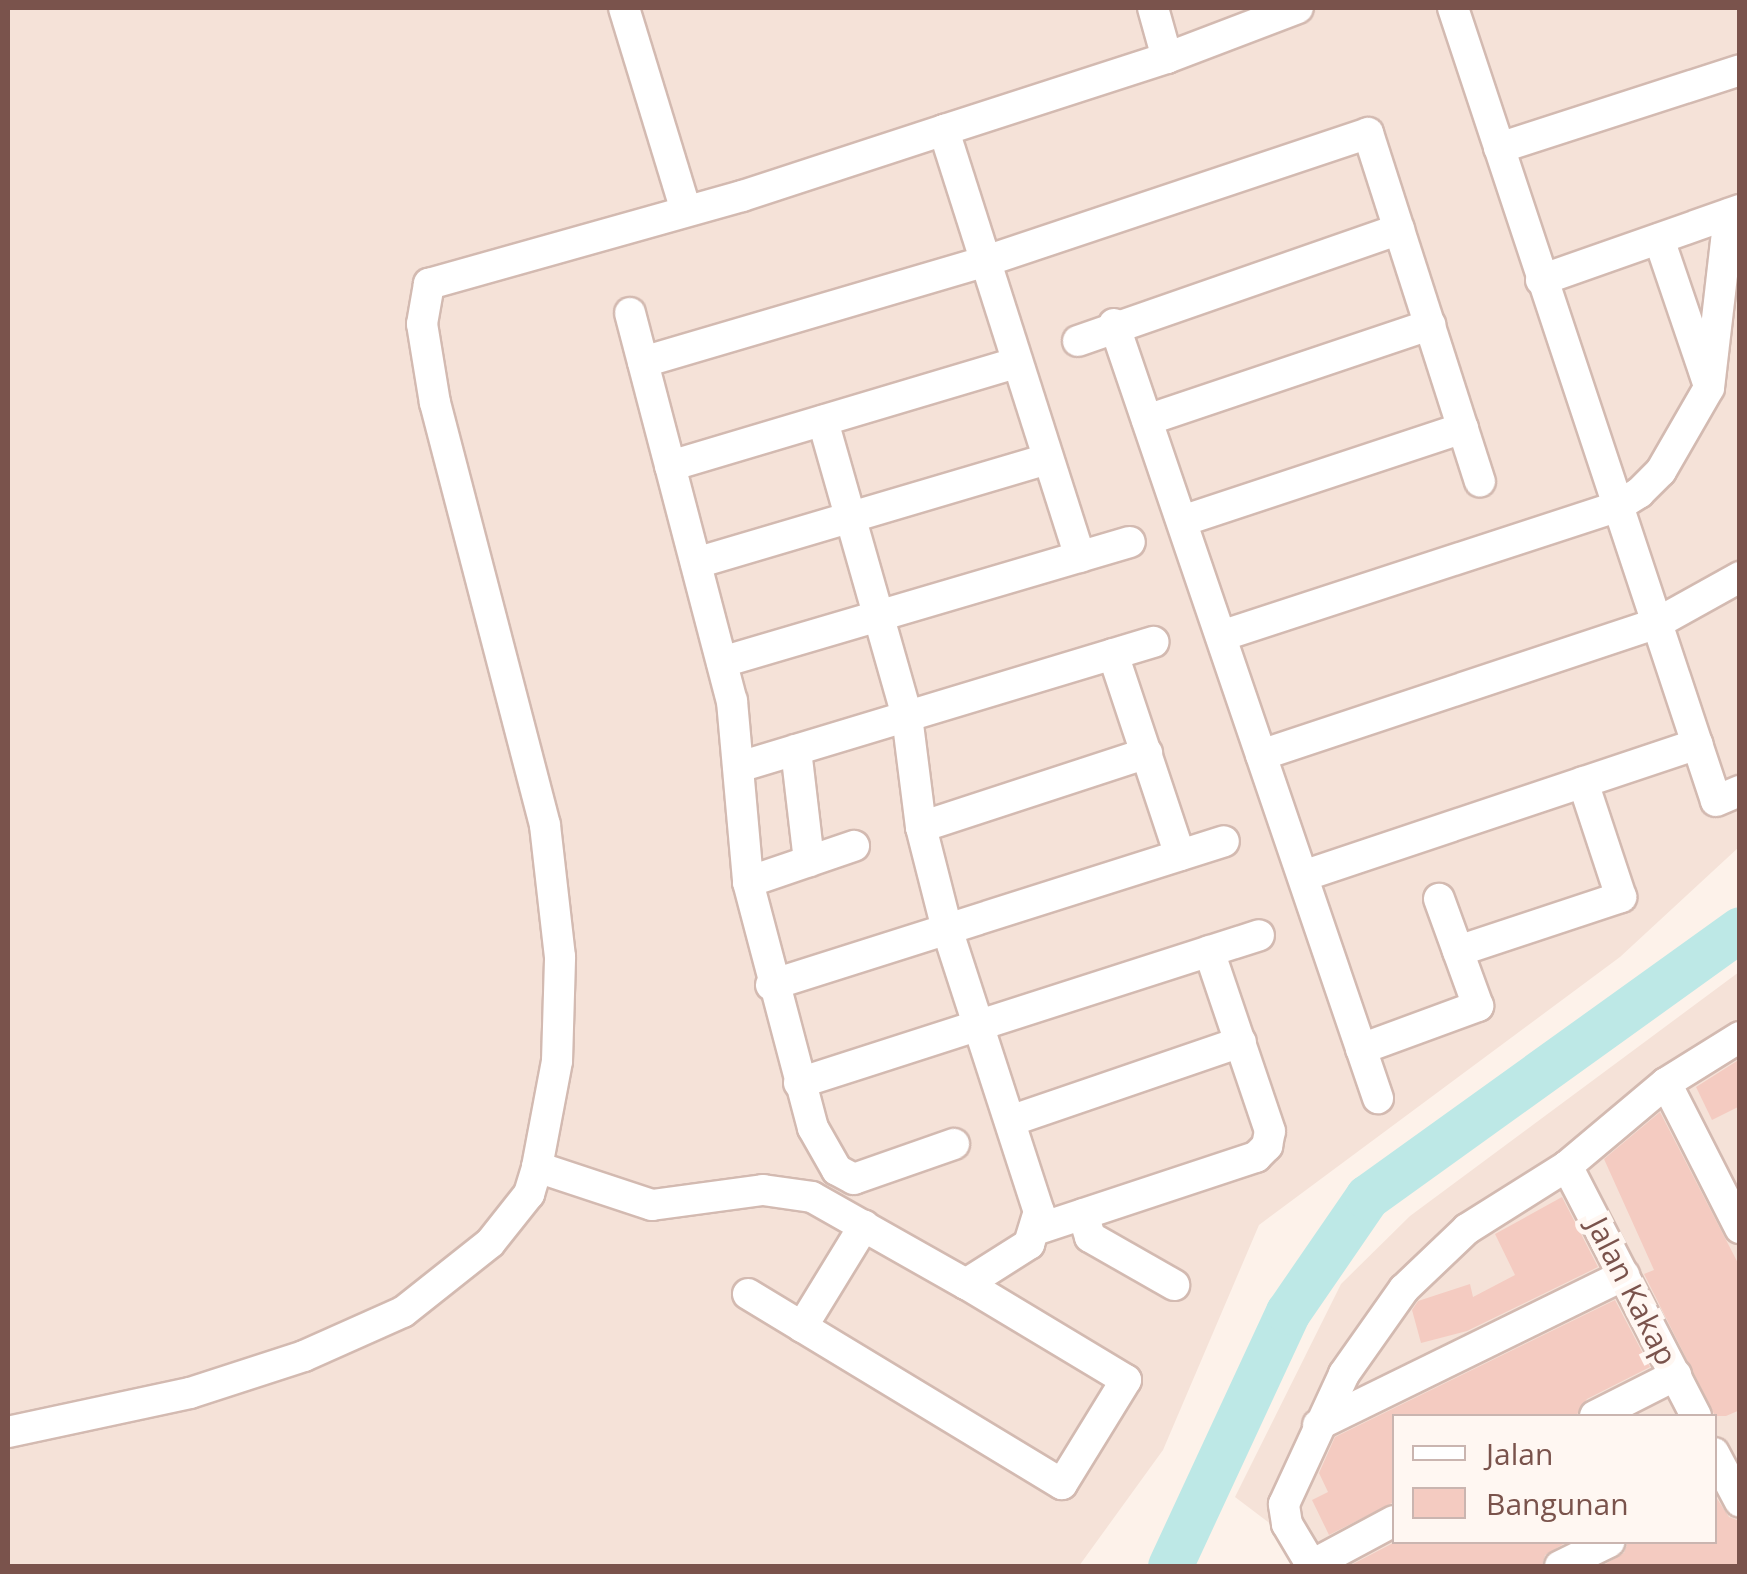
<!DOCTYPE html>
<style>
body{margin:0}
#map{position:relative;width:1747px;height:1574px;overflow:hidden;background:#fdf2ea;font-family:"Open Sans",sans-serif}
div>[style]{position:absolute}
.residential>*{inset:0;background:#f5e2d8}
.river>*{height:45px;margin:-22.5px;padding:0 22.5px;transform-origin:22.5px;border-radius:22.5px;background:#bde8e6}
.building>*{inset:0;background:#f4cbc1}
.roads{filter:drop-shadow(2px 0 #d3bab1) drop-shadow(-2px 0 #d3bab1) drop-shadow(0 2px #d3bab1) drop-shadow(0 -2px #d3bab1)}
.minor>*{height:30px;margin:-15px;padding:0 15px;transform-origin:15px;border-radius:15px;background:#fff}
span{translate:-50% -50%;white-space:nowrap;text-align:center;line-height:1.15;-webkit-text-stroke:10px #fff7f2;paint-order:stroke}
.street-label{font-size:30px;color:#7a534c}
.frame{position:absolute;inset:0;border:10px solid #7a534c;pointer-events:none}
.legend{position:absolute;left:1392px;top:1414px;width:325px;height:130px;box-sizing:border-box;background:#fff7f2;border:2px solid #cab5b0;margin:0;padding:12px 18px;list-style:none;font-size:30px;color:#7a534c}
.legend li{display:flex;align-items:center;gap:20px;height:50px}
.legend b{width:50px;border:2px solid #cab5b0}
</style>
<div id="map">
<div class="residential">
<div style="clip-path:polygon(8px 8px,1739px 8px,1739px 847px,1620px 957px,1259px 1225px,1163px 1450px,1079px 1566px,8px 1566px)"></div>
<div style="clip-path:polygon(evenodd,1739px 972px,1739px 1566px,1302px 1566px,1288px 1537px,1235px 1497px,1341px 1284px,1410px 1216px,1739px 972px,1394px 1416px,1714px 1416px,1714px 1542px,1394px 1542px,1394px 1416px)"></div>
</div>
<div class="river">
<div style="left:1170px;top:1566px;width:280px;rotate:-65.1deg"></div>
<div style="left:1288px;top:1312px;width:140px;rotate:-55.5deg"></div>
<div style="left:1367px;top:1197px;width:459px;rotate:-35.7deg"></div>
</div>
<div class="building">
<div style="clip-path:polygon(1740px 1059px,1740px 1106px,1712px 1120px,1696px 1087px)"></div>
<div style="clip-path:polygon(1660px 1112px,1740px 1267px,1740px 1410px,1726px 1416px,1715px 1416px,1644px 1274px,1654px 1270px,1604px 1159px)"></div>
<div style="clip-path:polygon(1562px 1197px,1598px 1267px,1467px 1331px,1421px 1343px,1412px 1310px,1418px 1301px,1470px 1284px,1473px 1297px,1515px 1275px,1495px 1234px)"></div>
<div style="clip-path:polygon(1615px 1300px,1650px 1367px,1587px 1399px,1576px 1416px,1394px 1416px,1394px 1502px,1329px 1535px,1312px 1500px,1328px 1492px,1319px 1473px,1335px 1437px)"></div>
<div style="clip-path:polygon(1714px 1494px,1729px 1517px,1740px 1521px,1740px 1566px,1602px 1566px,1624px 1553px,1628px 1542px,1714px 1542px)"></div>
<div style="clip-path:polygon(1395px 1542px,1567px 1542px,1545px 1555px,1542px 1566px,1349px 1566px)"></div>
</div>
<div class="roads">
<div class="minor">
<div style="left:624px;top:8px;width:212px;rotate:73deg"></div>
<div style="left:1453px;top:8px;width:835px;rotate:71.65deg"></div>
<div style="left:1716px;top:801px;width:26px;rotate:-23deg"></div>
<div style="left:1167px;top:58px;width:140px;rotate:-20.9deg"></div>
<div style="left:1499px;top:148px;width:253px;rotate:-17.9deg"></div>
<div style="left:1659px;top:239px;width:149px;rotate:71.2deg"></div>
<div style="left:1541px;top:280px;width:211px;rotate:-19.4deg"></div>
<div style="left:630px;top:313px;width:401px;rotate:75.3deg"></div>
<div style="left:732px;top:701px;width:182px;rotate:84.9deg"></div>
<div style="left:748px;top:882px;width:254px;rotate:75.2deg"></div>
<div style="left:813px;top:1128px;width:48px;rotate:60.3deg"></div>
<div style="left:837px;top:1170px;width:19px;rotate:28deg"></div>
<div style="left:854px;top:1179px;width:106px;rotate:-19.3deg"></div>
<div style="left:1114px;top:324px;width:818px;rotate:71.17deg"></div>
<div style="left:1078px;top:341px;width:340px;rotate:-19.2deg"></div>
<div style="left:643px;top:362px;width:354px;rotate:-16.4deg"></div>
<div style="left:983px;top:262px;width:406px;rotate:-18.5deg"></div>
<div style="left:1368px;top:133px;width:366px;rotate:72.2deg"></div>
<div style="left:1147px;top:420px;width:299px;rotate:-18.6deg"></div>
<div style="left:670px;top:466px;width:361px;rotate:-16.6deg"></div>
<div style="left:1182px;top:521px;width:296px;rotate:-18.3deg"></div>
<div style="left:1080px;top:557px;width:448px;rotate:-107.7deg"></div>
<div style="left:944px;top:130px;width:234px;rotate:-17.9deg"></div>
<div style="left:1167px;top:58px;width:52px;rotate:-105.6deg"></div>
<div style="left:696px;top:563px;width:367px;rotate:-16.5deg"></div>
<div style="left:1221px;top:636px;width:418px;rotate:-18.1deg"></div>
<div style="left:1618px;top:506px;width:25px;rotate:-32deg"></div>
<div style="left:1639px;top:493px;width:31px;rotate:-45deg"></div>
<div style="left:1661px;top:471px;width:96px;rotate:-60deg"></div>
<div style="left:1709px;top:388px;width:175px;rotate:-83.4deg"></div>
<div style="left:1113px;top:654px;width:212px;rotate:71.6deg"></div>
<div style="left:722px;top:662px;width:425px;rotate:-16.4deg"></div>
<div style="left:796px;top:750px;width:112px;rotate:83.3deg"></div>
<div style="left:1261px;top:755px;width:417px;rotate:-18.4deg"></div>
<div style="left:1657px;top:623px;width:95px;rotate:-29deg"></div>
<div style="left:739px;top:767px;width:433px;rotate:-16.8deg"></div>
<div style="left:921px;top:827px;width:238px;rotate:-18.1deg"></div>
<div style="left:1303px;top:876px;width:416px;rotate:-18.5deg"></div>
<div style="left:748px;top:882px;width:112px;rotate:-18.8deg"></div>
<div style="left:1458px;top:951px;width:172px;rotate:-18.3deg"></div>
<div style="left:1621px;top:897px;width:121px;rotate:-108.3deg"></div>
<div style="left:771px;top:985px;width:475px;rotate:-17.6deg"></div>
<div style="left:1361px;top:1049px;width:125px;rotate:-20.2deg"></div>
<div style="left:1478px;top:1006px;width:114px;rotate:-110deg"></div>
<div style="left:799px;top:1083px;width:483px;rotate:-17.8deg"></div>
<div style="left:1666px;top:1083px;width:163px;rotate:63deg"></div>
<div style="left:1010px;top:1121px;width:244px;rotate:-18.9deg"></div>
<div style="left:1567px;top:1166px;width:281px;rotate:62.7deg"></div>
<div style="left:537px;top:1167px;width:108px;rotate:-79.3deg"></div>
<div style="left:557px;top:1061px;width:104px;rotate:-88.3deg"></div>
<div style="left:560px;top:957px;width:133px;rotate:-96.5deg"></div>
<div style="left:545px;top:825px;width:436px;rotate:-104.6deg"></div>
<div style="left:435px;top:403px;width:80px;rotate:-99.3deg"></div>
<div style="left:422px;top:324px;width:41px;rotate:-80.1deg"></div>
<div style="left:429px;top:284px;width:325px;rotate:-15.7deg"></div>
<div style="left:742px;top:196px;width:213px;rotate:-18.1deg"></div>
<div style="left:1083px;top:1214px;width:24px;rotate:73deg"></div>
<div style="left:1090px;top:1237px;width:97px;rotate:29.7deg"></div>
<div style="left:1038px;top:1229px;width:230px;rotate:-18.3deg"></div>
<div style="left:1256px;top:1157px;width:16px;rotate:-45deg"></div>
<div style="left:1267px;top:1146px;width:15px;rotate:-79deg"></div>
<div style="left:1270px;top:1131px;width:190px;rotate:-108.7deg"></div>
<div style="left:748px;top:1294px;width:367px;rotate:31.2deg"></div>
<div style="left:1062px;top:1484px;width:122px;rotate:-58.4deg"></div>
<div style="left:1126px;top:1380px;width:187px;rotate:-149deg"></div>
<div style="left:802px;top:1327px;width:119px;rotate:-58.5deg"></div>
<div style="left:1595px;top:1416px;width:91px;rotate:-26.8deg"></div>
<div style="left:1318px;top:1425px;width:341px;rotate:-26.1deg"></div>
<div style="left:8px;top:1432px;width:186px;rotate:-12.1deg"></div>
<div style="left:190px;top:1393px;width:120px;rotate:-18deg"></div>
<div style="left:304px;top:1356px;width:108px;rotate:-24deg"></div>
<div style="left:403px;top:1312px;width:111px;rotate:-38.4deg"></div>
<div style="left:490px;top:1243px;width:63px;rotate:-51.5deg"></div>
<div style="left:529px;top:1194px;width:28px;rotate:-73deg"></div>
<div style="left:537px;top:1167px;width:121px;rotate:18.3deg"></div>
<div style="left:652px;top:1205px;width:112px;rotate:-7.7deg"></div>
<div style="left:763px;top:1190px;width:49px;rotate:8.1deg"></div>
<div style="left:812px;top:1197px;width:177px;rotate:29.5deg"></div>
<div style="left:966px;top:1284px;width:75px;rotate:-32.4deg"></div>
<div style="left:1029px;top:1244px;width:34px;rotate:-73deg"></div>
<div style="left:1039px;top:1212px;width:298px;rotate:-108deg"></div>
<div style="left:947px;top:929px;width:105px;rotate:-104.3deg"></div>
<div style="left:921px;top:827px;width:112px;rotate:-97.2deg"></div>
<div style="left:907px;top:716px;width:307px;rotate:-105.9deg"></div>
<div style="left:1714px;top:1453px;width:55px;rotate:62deg"></div>
<div style="left:1312px;top:1565px;width:93px;rotate:-28.2deg"></div>
<div style="left:1312px;top:1566px;width:49px;rotate:-120.8deg"></div>
<div style="left:1287px;top:1524px;width:20px;rotate:-99deg"></div>
<div style="left:1284px;top:1504px;width:143px;rotate:-65.2deg"></div>
<div style="left:1344px;top:1374px;width:104px;rotate:-54.8deg"></div>
<div style="left:1404px;top:1289px;width:87px;rotate:-43.6deg"></div>
<div style="left:1467px;top:1229px;width:118px;rotate:-32.2deg"></div>
<div style="left:1567px;top:1166px;width:129px;rotate:-40deg"></div>
<div style="left:1666px;top:1083px;width:87px;rotate:-31.9deg"></div>
<div style="left:1560px;top:1566px;width:55px;rotate:-26.1deg"></div>
</div>
</div>
<div class="street-label">
<span style="left:1632px;top:1291px;rotate:63deg">Jalan Kakap</span>
</div>
<div class="frame"></div>
<ul class="legend">
<li><b style="height:12px;background:#fff"></b>Jalan</li>
<li><b style="height:28px;background:#f4cbc1"></b>Bangunan</li>
</ul>
</div>
